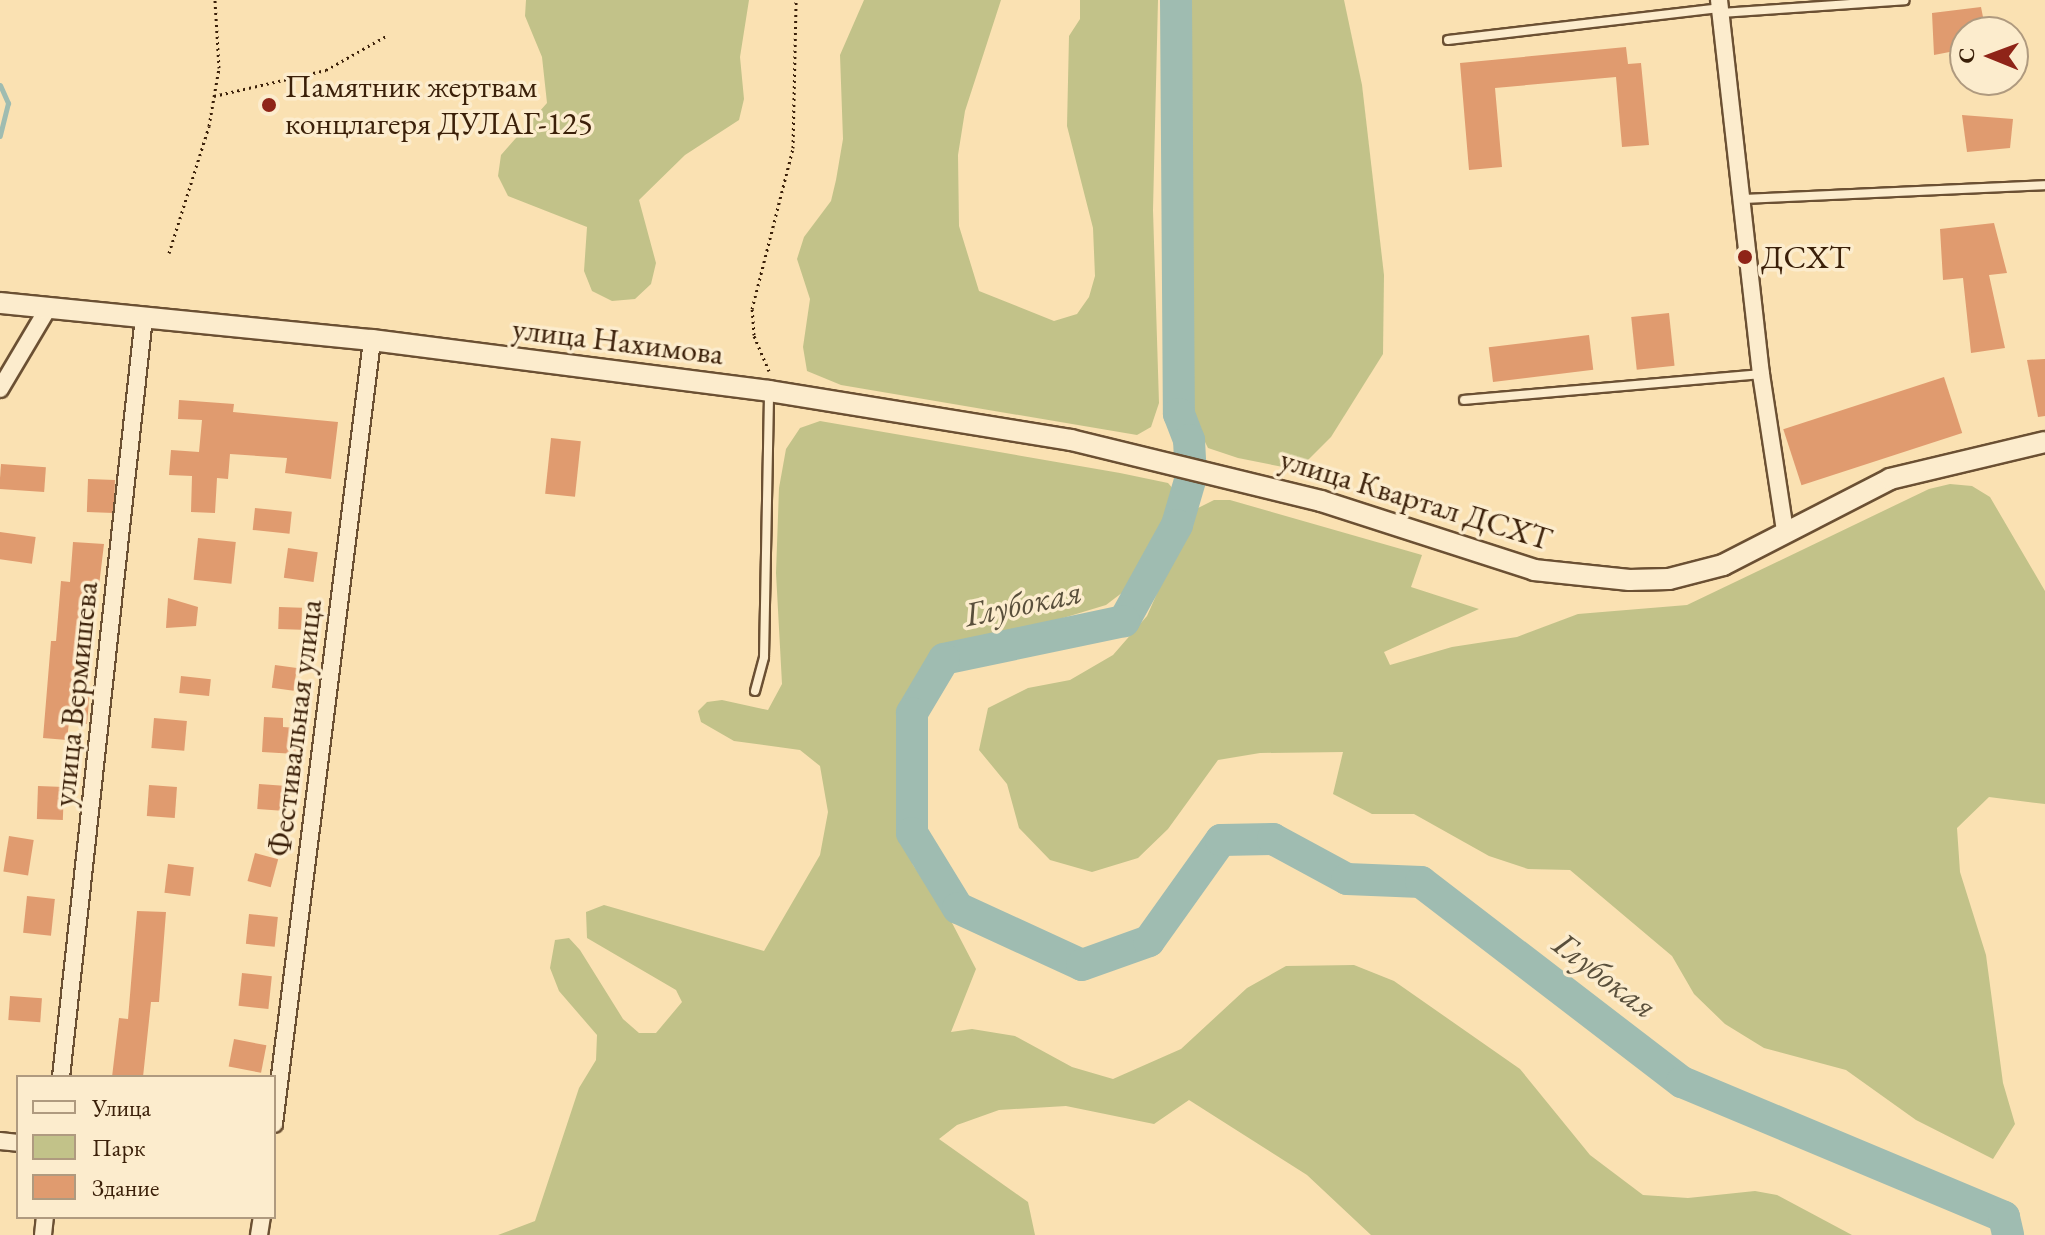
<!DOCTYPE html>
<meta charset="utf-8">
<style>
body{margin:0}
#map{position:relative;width:2045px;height:1235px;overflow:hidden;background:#fae1b2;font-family:"EB Garamond",serif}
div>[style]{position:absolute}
.green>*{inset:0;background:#c2c289}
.stream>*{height:5px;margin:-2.5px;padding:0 2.5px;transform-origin:2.5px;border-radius:2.5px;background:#9fbcb1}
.river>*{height:32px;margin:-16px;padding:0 16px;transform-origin:16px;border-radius:16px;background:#9fbcb1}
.building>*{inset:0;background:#e09b6f;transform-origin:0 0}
.path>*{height:3px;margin-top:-1.5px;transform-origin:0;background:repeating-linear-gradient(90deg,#3b2009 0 2px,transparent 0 6px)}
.roads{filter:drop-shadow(2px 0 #6b5033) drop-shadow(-2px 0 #6b5033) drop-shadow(0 2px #6b5033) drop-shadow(0 -2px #6b5033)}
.service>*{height:8px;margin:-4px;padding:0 4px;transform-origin:4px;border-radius:4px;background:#fceccd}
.minor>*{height:16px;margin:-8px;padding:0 8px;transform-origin:8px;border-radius:8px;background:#fceccd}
.tertiary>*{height:20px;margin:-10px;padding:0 10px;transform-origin:10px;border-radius:10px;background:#fceccd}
.dots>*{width:22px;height:22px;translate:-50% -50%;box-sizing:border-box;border:4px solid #fceccd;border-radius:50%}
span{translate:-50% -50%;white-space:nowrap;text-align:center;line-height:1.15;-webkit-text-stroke:7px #fceccd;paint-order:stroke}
.poi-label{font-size:32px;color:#3b2009}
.left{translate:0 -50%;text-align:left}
.street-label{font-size:32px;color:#3b2009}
.water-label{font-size:34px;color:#594f3b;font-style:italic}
.legend{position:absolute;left:16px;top:1075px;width:260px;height:144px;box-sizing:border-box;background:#fceccd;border:2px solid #af9a7f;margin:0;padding:10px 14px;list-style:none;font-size:24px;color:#3b2009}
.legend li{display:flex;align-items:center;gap:16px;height:40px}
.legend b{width:40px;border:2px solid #af9a7f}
.north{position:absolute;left:1949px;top:16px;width:80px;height:80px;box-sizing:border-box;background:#fceccd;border:2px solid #af9a7f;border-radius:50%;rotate:271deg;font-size:22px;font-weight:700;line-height:32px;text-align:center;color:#3b2009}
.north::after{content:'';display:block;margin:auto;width:28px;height:36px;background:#8f2418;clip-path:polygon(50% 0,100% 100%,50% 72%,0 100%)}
</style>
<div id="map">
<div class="green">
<div style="clip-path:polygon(526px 0,749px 0,740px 57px,744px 99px,739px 120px,685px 155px,639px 200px,656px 263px,651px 284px,635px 299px,612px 301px,592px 291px,584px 271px,587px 227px,508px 196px,498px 176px,501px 155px,547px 103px,542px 57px,525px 16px)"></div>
<div style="clip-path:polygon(864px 0,1001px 0,965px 111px,958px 155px,959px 226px,979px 291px,1054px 321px,1077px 314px,1089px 297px,1095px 276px,1093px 228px,1067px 126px,1069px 36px,1080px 19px,1080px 0,1158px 0,1153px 210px,1159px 403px,1151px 427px,1137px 435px,841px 385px,807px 371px,803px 347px,810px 299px,797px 259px,804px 237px,831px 201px,836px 180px,843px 139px,840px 55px)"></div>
<div style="clip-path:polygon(1186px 0,1344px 0,1362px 85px,1384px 275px,1383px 354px,1331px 437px,1307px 461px,1283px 467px,1238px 458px,1208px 448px,1197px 426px,1189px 386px)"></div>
<div style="clip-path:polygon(820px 421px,1120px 473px,1168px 483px,1175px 491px,1153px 550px,1127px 589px,1106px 605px,938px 656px,918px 682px,897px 728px,902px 833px,913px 865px,950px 919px,976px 969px,951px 1032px,972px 1029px,1015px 1036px,1072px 1067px,1113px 1079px,1181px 1049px,1247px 988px,1286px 966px,1354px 965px,1394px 981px,1520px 1069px,1590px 1155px,1643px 1195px,1688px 1198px,1755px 1191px,1777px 1195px,1852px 1235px,1371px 1235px,1307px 1175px,1189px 1100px,1154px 1124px,1066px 1106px,999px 1110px,957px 1125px,939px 1139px,1028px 1202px,1035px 1235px,498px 1235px,535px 1221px,579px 1088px,596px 1060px,597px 1035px,559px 991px,550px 968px,555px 940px,569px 938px,580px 950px,623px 1019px,639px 1033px,656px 1033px,682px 1002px,676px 990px,587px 938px,586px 912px,604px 905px,764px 951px,820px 855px,828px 812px,820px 766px,800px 750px,734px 741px,701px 722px,698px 711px,707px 702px,722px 700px,768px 710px,782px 684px,776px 573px,779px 488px,786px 449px,800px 428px)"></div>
<div style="clip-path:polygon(1950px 484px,1972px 486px,1990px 497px,2045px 591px,2045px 804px,1989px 797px,1957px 828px,1960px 872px,1986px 955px,2003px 1083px,2015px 1124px,1993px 1159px,1916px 1120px,1846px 1070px,1764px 1048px,1725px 1024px,1694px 994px,1672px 956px,1570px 870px,1528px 869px,1489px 856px,1414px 814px,1372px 814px,1333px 794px,1343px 752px,1260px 753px,1218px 760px,1168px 829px,1138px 858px,1092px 872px,1050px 860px,1019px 828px,1007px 784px,979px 750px,988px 708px,1028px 688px,1070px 680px,1113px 655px,1147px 616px,1194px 510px,1214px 500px,1230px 500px,1422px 555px,1411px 587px,1479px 609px,1384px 652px,1390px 665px,1452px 647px,1517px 637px,1578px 614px,1687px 605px,1929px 489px)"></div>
</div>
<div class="stream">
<div style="left:0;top:85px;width:20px;rotate:66deg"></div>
<div style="left:8px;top:103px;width:34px;rotate:104deg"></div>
</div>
<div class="river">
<div style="left:1176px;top:0;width:414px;rotate:89.6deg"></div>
<div style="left:1179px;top:414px;width:28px;rotate:69deg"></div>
<div style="left:1189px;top:440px;width:37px;rotate:87deg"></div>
<div style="left:1191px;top:477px;width:50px;rotate:106.3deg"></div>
<div style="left:1177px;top:525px;width:110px;rotate:118.9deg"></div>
<div style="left:1124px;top:621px;width:184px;rotate:168.1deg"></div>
<div style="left:944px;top:659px;width:63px;rotate:120.7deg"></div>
<div style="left:912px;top:713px;width:120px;rotate:90deg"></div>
<div style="left:912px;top:833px;width:88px;rotate:58.5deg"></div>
<div style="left:958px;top:908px;width:136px;rotate:24.7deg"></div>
<div style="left:1082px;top:965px;width:71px;rotate:-19.7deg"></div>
<div style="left:1149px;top:941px;width:124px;rotate:-54.5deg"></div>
<div style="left:1221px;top:840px;width:52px;rotate:-1.1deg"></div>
<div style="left:1273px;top:839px;width:84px;rotate:28.4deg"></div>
<div style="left:1347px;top:879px;width:74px;rotate:2.3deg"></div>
<div style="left:1421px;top:882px;width:329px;rotate:37.5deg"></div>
<div style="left:1682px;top:1082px;width:349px;rotate:22.7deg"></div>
<div style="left:2004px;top:1217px;width:18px;rotate:77deg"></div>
</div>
<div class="building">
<div style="clip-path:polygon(1981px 7px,1986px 32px,1965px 32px,1965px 49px,1934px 55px,1932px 13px)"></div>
<div style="clip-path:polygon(1626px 47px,1628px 64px,1641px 63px,1649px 145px,1622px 147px,1616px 77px,1495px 88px,1502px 167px,1469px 170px,1460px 63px)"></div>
<div style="clip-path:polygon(1962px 115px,2013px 119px,2010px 148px,1967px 152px)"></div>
<div style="clip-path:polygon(1994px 223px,2007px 273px,1989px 275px,2005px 348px,1971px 353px,1963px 278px,1943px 280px,1940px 229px)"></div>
<div style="left:1669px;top:313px;width:53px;height:38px;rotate:84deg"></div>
<div style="left:1589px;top:335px;width:35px;height:101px;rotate:83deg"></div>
<div style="clip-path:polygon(2045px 359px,2045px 416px,2038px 417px,2027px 360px)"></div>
<div style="left:1944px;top:377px;width:59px;height:169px;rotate:72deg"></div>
<div style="clip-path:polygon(179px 400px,234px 404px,233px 412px,338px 422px,331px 479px,285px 473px,287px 458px,230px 454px,228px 479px,217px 478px,215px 513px,191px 512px,192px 476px,169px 475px,171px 450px,199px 452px,202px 420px,178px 419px)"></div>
<div style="left:551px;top:438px;width:30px;height:56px;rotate:6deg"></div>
<div style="left:1px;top:464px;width:45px;height:25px;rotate:4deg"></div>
<div style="left:88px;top:479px;width:27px;height:33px;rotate:2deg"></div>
<div style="left:255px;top:508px;width:37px;height:22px;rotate:6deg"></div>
<div style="left:0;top:532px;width:36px;height:27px;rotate:8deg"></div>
<div style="left:198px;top:538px;width:38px;height:42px;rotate:6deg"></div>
<div style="clip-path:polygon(73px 542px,104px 544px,96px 611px,89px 615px,88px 629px,79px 628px,72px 688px,90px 690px,87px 724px,69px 722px,67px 740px,43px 738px,51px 641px,56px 641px,61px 581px,70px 582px)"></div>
<div style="left:288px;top:548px;width:30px;height:30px;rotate:8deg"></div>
<div style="clip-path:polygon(168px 598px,198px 607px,196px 626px,166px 628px)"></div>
<div style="left:279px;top:607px;width:23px;height:22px;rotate:2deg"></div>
<div style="left:275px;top:665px;width:22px;height:23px;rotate:8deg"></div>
<div style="left:181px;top:676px;width:30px;height:17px;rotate:6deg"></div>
<div style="clip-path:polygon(264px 717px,283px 718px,283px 727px,297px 728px,296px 754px,262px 752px)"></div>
<div style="left:154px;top:718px;width:33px;height:30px;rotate:5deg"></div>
<div style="left:259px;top:784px;width:28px;height:25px;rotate:4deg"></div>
<div style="left:149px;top:785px;width:28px;height:31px;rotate:4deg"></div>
<div style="left:38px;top:786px;width:26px;height:33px;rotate:2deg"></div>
<div style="left:9px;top:836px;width:25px;height:36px;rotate:9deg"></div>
<div style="left:255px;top:853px;width:24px;height:29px;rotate:15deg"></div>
<div style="left:168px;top:864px;width:26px;height:29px;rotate:7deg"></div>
<div style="left:27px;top:896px;width:28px;height:37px;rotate:6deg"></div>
<div style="clip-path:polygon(137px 911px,166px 912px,159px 1002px,151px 1002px,143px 1077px,112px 1077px,119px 1018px,128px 1019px)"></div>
<div style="left:249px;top:914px;width:29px;height:30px;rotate:6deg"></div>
<div style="left:242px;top:973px;width:30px;height:33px;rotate:6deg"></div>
<div style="left:10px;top:996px;width:32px;height:24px;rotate:4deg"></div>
<div style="left:234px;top:1039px;width:33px;height:28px;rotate:11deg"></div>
</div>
<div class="path">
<div style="left:214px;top:96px;width:115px;rotate:-13.1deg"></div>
<div style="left:326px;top:70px;width:69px;rotate:-29.5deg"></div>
<div style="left:169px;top:253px;width:133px;rotate:-72.5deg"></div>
<div style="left:209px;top:126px;width:59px;rotate:-80.2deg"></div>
<div style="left:219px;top:68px;width:68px;rotate:-93.4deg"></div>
<div style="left:769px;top:371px;width:39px;rotate:-113deg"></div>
<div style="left:754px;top:335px;width:26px;rotate:-94deg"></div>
<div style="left:752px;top:309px;width:166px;rotate:-75.7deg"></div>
<div style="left:793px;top:148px;width:148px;rotate:-88.8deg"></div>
</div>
<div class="roads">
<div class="service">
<div style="left:1721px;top:13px;width:184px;rotate:-4deg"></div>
<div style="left:1448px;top:40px;width:273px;rotate:-6.7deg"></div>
<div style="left:1742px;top:199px;width:303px;rotate:-2.6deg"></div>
<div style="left:1464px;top:400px;width:298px;rotate:-5deg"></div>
<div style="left:755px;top:691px;width:35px;rotate:-75deg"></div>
<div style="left:764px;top:657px;width:265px;rotate:-88.9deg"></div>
</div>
<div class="minor">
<div style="left:1719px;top:0;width:376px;rotate:83.6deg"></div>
<div style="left:1761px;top:374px;width:158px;rotate:81.3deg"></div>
<div style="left:0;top:389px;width:94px;rotate:-59.3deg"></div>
<div style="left:61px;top:1077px;width:765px;rotate:-83.77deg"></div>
<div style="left:274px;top:1124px;width:790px;rotate:-82.87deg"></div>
<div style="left:0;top:1141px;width:18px;rotate:6deg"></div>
<div style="left:43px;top:1235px;width:18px;rotate:-84deg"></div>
<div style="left:259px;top:1235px;width:18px;rotate:-81deg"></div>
</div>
<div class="tertiary">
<div style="left:0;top:303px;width:374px;rotate:5.7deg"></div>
<div style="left:372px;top:340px;width:400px;rotate:7.3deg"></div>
<div style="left:769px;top:391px;width:306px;rotate:9.2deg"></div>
<div style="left:1071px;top:440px;width:257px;rotate:13.7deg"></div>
<div style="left:1321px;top:501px;width:224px;rotate:17.9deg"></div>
<div style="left:1534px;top:570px;width:96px;rotate:6deg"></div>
<div style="left:1629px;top:580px;width:40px;rotate:-1.4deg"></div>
<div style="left:1669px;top:579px;width:56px;rotate:-14.5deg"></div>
<div style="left:1723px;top:565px;width:188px;rotate:-27.2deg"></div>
<div style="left:1890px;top:479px;width:159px;rotate:-13.4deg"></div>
</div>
</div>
<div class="dots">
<div style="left:269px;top:105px;background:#8f2418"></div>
<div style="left:1745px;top:257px;background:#8f2418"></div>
</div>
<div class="poi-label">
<span class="left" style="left:285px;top:105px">Памятник жертвам<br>концлагеря ДУЛАГ-125</span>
<span class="left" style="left:1761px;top:257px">ДСХТ</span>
</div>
<div class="street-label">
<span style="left:618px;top:341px;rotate:7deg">улица Нахимова</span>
<span style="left:1416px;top:499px;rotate:17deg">улица Квартал ДСХТ</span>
<span style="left:75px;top:694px;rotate:-84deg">улица Вермишева</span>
<span style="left:295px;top:728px;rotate:-83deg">Фестивальная улица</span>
</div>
<div class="water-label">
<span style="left:1023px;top:603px;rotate:-12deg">Глубокая</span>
<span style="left:1605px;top:975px;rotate:37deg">Глубокая</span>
</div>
<ul class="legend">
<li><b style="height:10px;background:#fceccd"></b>Улица</li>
<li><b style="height:22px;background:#c2c289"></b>Парк</li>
<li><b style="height:22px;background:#e09b6f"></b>Здание</li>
</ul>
<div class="north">С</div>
</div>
